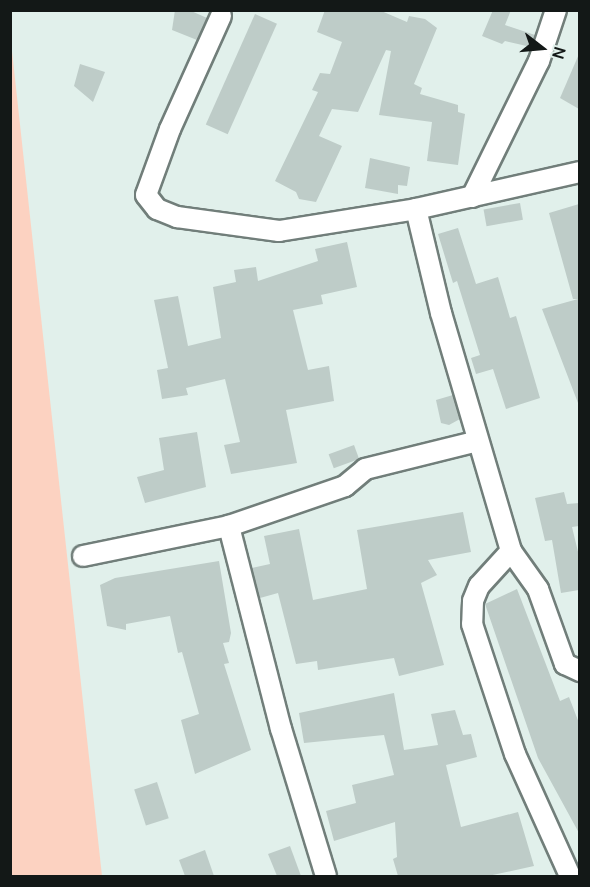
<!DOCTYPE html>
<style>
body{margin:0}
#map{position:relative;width:590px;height:887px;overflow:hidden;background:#e1f0eb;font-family:Manrope,sans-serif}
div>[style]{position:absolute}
.green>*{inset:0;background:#fcd2c1}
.building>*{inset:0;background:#beccc8;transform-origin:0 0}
.roads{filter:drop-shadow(2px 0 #717e7a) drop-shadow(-2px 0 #717e7a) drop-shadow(0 2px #717e7a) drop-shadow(0 -2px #717e7a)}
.minor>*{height:20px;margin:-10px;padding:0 10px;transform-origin:10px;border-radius:10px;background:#fff}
span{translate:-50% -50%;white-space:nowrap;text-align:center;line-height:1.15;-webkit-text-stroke:6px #e1f0eb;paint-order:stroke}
.frame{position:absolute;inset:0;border:12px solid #131817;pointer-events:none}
.north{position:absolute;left:512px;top:18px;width:60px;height:60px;-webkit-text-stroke:4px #e1f0eb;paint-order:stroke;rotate:106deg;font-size:16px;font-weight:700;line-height:24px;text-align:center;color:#131817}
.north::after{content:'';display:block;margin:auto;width:21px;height:27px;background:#131817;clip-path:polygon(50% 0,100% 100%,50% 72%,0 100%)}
</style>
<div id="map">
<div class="green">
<div style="clip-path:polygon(10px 42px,11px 42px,102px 876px,11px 876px)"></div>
</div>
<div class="building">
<div style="clip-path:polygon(175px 10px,189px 10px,207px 18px,197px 40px,172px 30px)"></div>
<div style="clip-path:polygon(325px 10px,379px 10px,407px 22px,409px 16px,425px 19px,437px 28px,414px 84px,422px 88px,420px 94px,458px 105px,458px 112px,465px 114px,458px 165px,427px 161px,432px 122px,379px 115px,391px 51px,386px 50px,358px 112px,332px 109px,319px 136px,342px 146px,316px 202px,299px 199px,296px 192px,275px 181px,318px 92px,312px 90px,320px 73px,330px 74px,342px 42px,317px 32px)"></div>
<div style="clip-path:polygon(493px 10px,511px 10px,505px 25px,535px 35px,531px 47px,505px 41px,502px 44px,482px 36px)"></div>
<div style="left:255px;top:14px;width:24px;height:121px;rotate:24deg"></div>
<div style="clip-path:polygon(579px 54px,579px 109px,560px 98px)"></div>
<div style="clip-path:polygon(80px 64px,105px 72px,93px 102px,74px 86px)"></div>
<div style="clip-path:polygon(370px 158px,410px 167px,407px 186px,398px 185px,398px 194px,365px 188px)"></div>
<div style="left:520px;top:203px;width:17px;height:37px;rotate:80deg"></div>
<div style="clip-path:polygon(579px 204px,579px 403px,578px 403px,542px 309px,578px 299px,573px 299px,549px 213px)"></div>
<div style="clip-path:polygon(458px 228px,476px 284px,498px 277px,510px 318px,516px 316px,540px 398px,506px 409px,493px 369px,476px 374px,471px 358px,480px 355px,457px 281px,453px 283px,438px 234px)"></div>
<div style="clip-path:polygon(347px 242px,357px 287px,321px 295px,323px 304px,293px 310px,308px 370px,329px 366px,334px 401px,286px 410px,297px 463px,231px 474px,224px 445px,240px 442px,225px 379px,186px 388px,188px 395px,162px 399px,157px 370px,168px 368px,154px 300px,178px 296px,188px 346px,221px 338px,213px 287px,236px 282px,234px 270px,256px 267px,258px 281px,318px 261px,315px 249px)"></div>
<div style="clip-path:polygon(453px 395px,460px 419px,449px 425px,441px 423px,436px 400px)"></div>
<div style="clip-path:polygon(197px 432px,206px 487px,145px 503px,137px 477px,164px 470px,159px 438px)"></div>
<div style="left:354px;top:445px;width:15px;height:27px;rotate:70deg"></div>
<div style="clip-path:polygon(564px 492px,567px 504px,579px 503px,579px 526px,572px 527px,579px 556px,579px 590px,561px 593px,552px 540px,545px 541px,535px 498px)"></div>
<div style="clip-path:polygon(463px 512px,471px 552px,428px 560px,437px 575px,421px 583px,444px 665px,399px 676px,394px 658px,318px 670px,317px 661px,296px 664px,278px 593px,260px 598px,252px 568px,270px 564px,264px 536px,299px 529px,313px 600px,367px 589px,357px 530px)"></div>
<div style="clip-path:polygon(219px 561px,231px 633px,229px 642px,223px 643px,229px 663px,224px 664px,251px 750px,195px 774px,181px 720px,199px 714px,182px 652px,178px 653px,170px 616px,126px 624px,126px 630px,107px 626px,100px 585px,115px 578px)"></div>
<div style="clip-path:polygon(517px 589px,560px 701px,569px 697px,579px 723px,579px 833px,538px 758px,485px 604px)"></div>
<div style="clip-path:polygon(394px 693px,404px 750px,438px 745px,431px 714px,455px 710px,463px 735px,471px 734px,477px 757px,446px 765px,461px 827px,518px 812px,534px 866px,488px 876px,398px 876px,393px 859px,397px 857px,395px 822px,334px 841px,326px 811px,356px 803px,352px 785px,394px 775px,384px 735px,304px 743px,299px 713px)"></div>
<div style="left:157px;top:782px;width:38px;height:24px;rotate:72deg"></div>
<div style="clip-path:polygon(290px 846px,301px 876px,277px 876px,268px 854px)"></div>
<div style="clip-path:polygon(205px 850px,214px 876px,185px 876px,179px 860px)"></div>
</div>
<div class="roads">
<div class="minor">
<div style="left:221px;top:16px;width:124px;rotate:114.3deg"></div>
<div style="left:170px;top:129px;width:70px;rotate:110deg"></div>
<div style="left:146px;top:195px;width:18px;rotate:52deg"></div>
<div style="left:157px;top:209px;width:22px;rotate:22deg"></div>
<div style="left:177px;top:217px;width:103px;rotate:7.8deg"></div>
<div style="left:279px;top:231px;width:139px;rotate:-9.1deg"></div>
<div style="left:416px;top:209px;width:168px;rotate:-12.7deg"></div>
<div style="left:472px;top:197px;width:152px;rotate:-63.8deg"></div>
<div style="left:539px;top:61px;width:54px;rotate:-71.6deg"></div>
<div style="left:416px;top:209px;width:107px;rotate:76.5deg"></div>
<div style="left:441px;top:313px;width:248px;rotate:73.6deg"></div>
<div style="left:511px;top:551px;width:47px;rotate:132.4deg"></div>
<div style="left:479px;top:586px;width:16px;rotate:112deg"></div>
<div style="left:473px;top:601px;width:23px;rotate:92deg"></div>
<div style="left:472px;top:624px;width:137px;rotate:71.7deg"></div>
<div style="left:515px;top:754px;width:134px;rotate:65.7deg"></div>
<div style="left:511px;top:551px;width:47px;rotate:54.6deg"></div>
<div style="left:538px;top:589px;width:80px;rotate:70.2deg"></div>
<div style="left:565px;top:664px;width:17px;rotate:25deg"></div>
<div style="left:83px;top:556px;width:149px;rotate:-11.6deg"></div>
<div style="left:326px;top:876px;width:154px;rotate:-107deg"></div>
<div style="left:281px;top:729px;width:210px;rotate:-104.4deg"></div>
<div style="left:229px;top:526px;width:123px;rotate:-19deg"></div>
<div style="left:345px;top:486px;width:26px;rotate:-40deg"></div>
<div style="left:365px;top:469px;width:116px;rotate:-13.9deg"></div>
</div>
</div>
<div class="frame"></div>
<div class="north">N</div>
</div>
